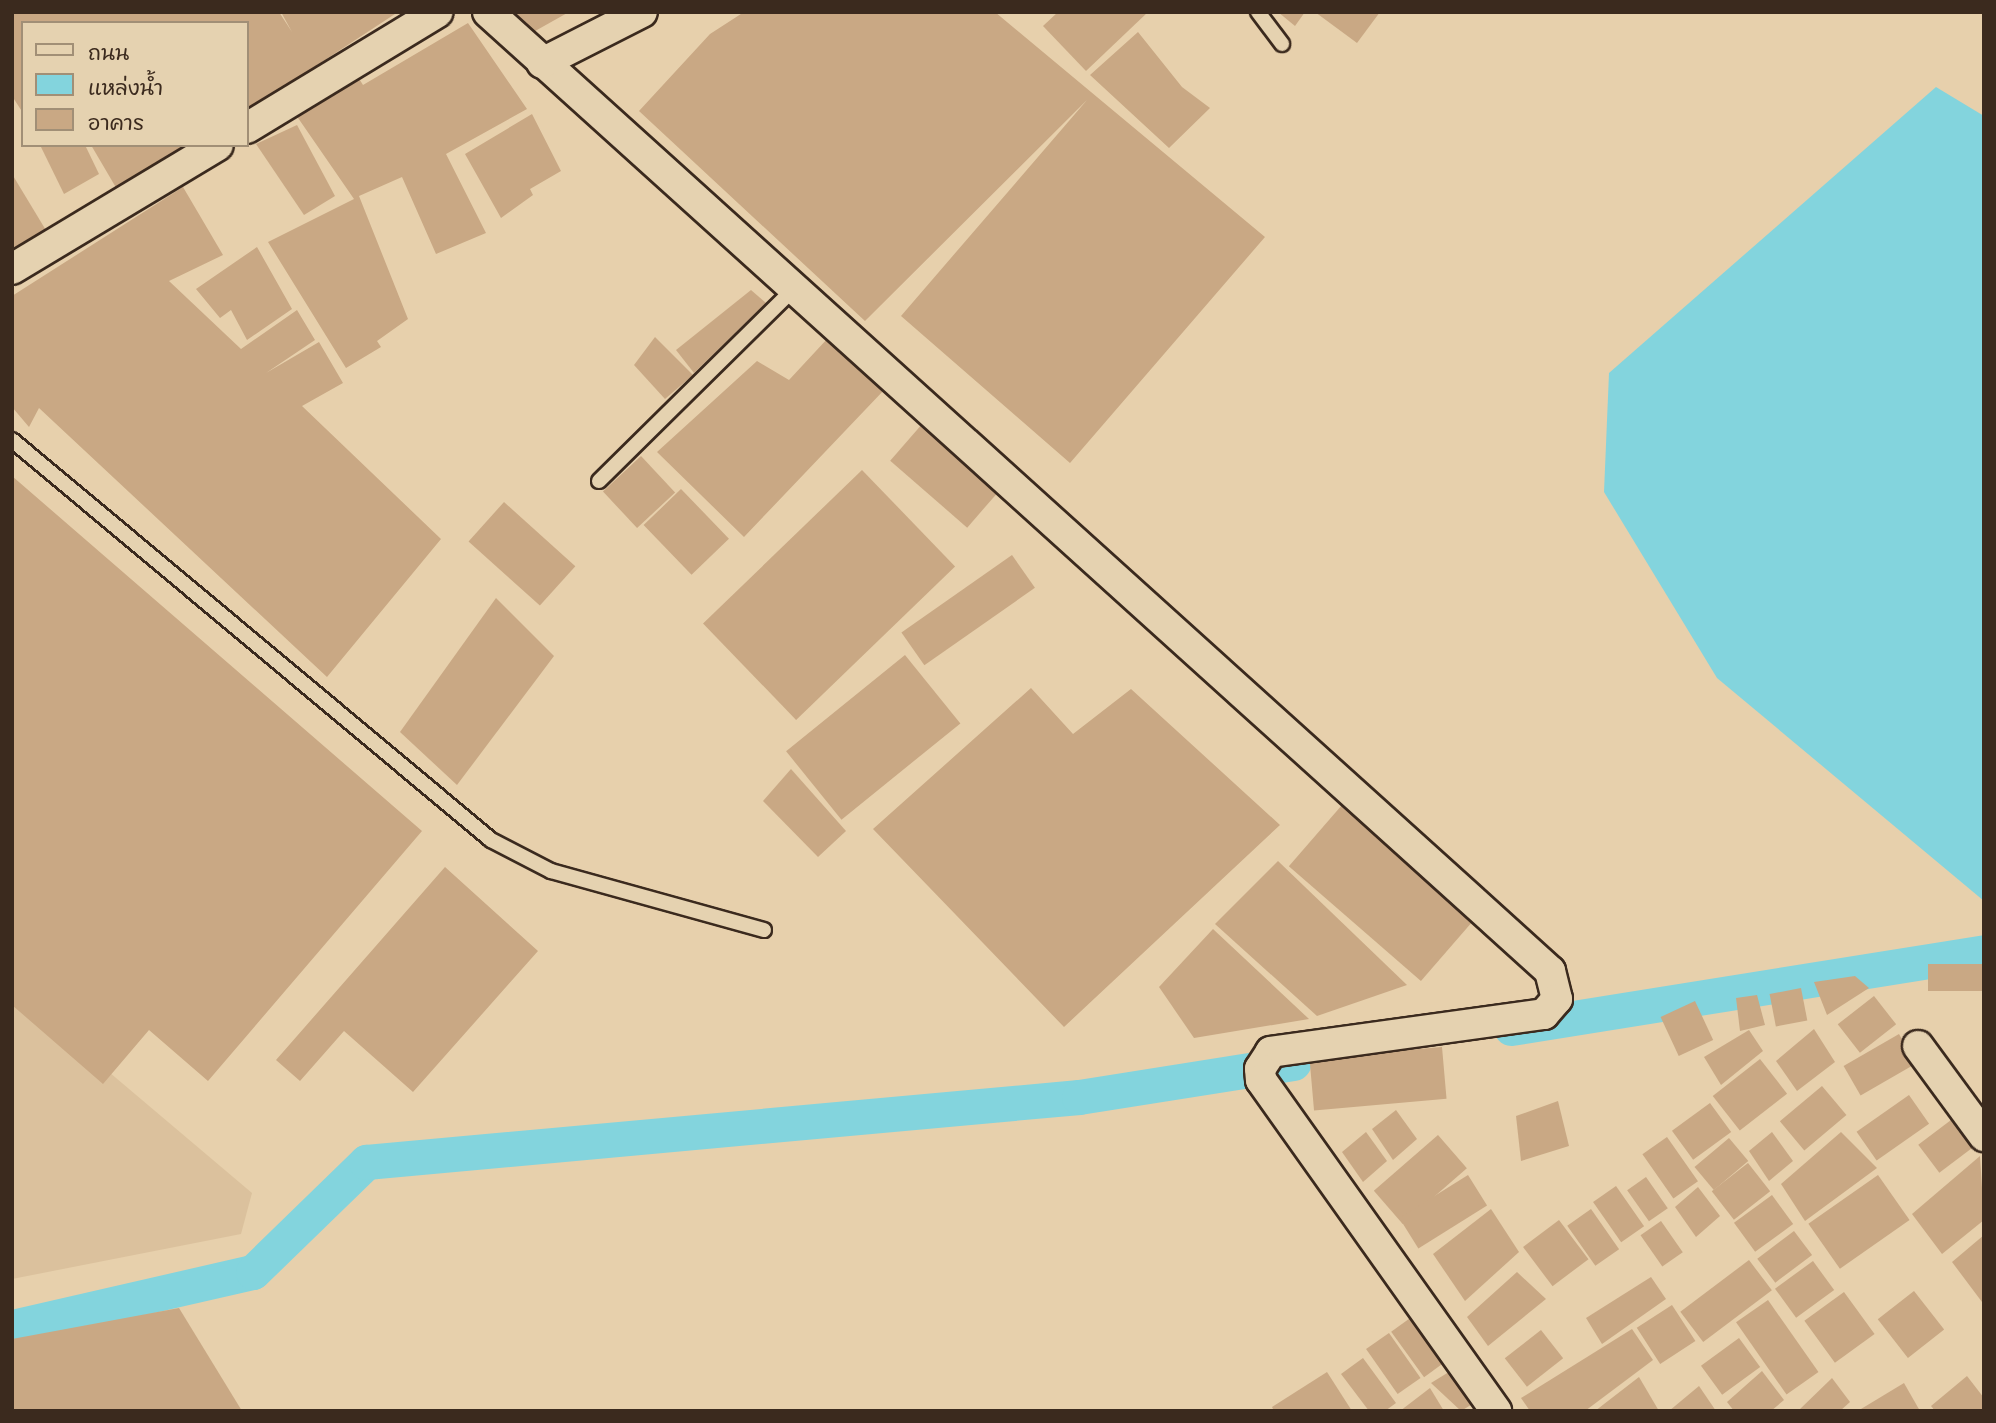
<!DOCTYPE html>
<meta charset="utf-8">
<style>
body{margin:0}
#map{position:relative;width:1996px;height:1423px;overflow:hidden;background:#e7d0ac;font-family:Mynerve,"Playpen Sans Thai",sans-serif}
div>[style]{position:absolute}
.built>*{inset:0;background:#dbc19d}
.water>*{inset:0;background:#83d4dd}
.canal>*{height:35px;margin:-17.5px;padding:0 17.5px;transform-origin:17.5px;border-radius:17.5px;background:#83d4dd}
.building>*{inset:0;background:#c9a884;transform-origin:0 0}
.roads{filter:drop-shadow(2px 0 #3b2a1e) drop-shadow(-2px 0 #3b2a1e) drop-shadow(0 2px #3b2a1e) drop-shadow(0 -2px #3b2a1e)}
.service>*{height:14px;margin:-7px;padding:0 7px;transform-origin:7px;border-radius:7px;background:#e5d2b0}
.minor>*{height:30px;margin:-15px;padding:0 15px;transform-origin:15px;border-radius:15px;background:#e5d2b0}
span{translate:-50% -50%;white-space:nowrap;text-align:center;line-height:1.15;-webkit-text-stroke:7px #e5d2b0;paint-order:stroke}
.frame{position:absolute;inset:0;border:14px solid #3b2a1e;pointer-events:none}
.legend{position:absolute;left:21px;top:21px;width:228px;height:126px;box-sizing:border-box;background:#e5d2b0;border:2px solid #a18f76;margin:0;padding:9px 12px;list-style:none;font-size:21px;color:#3b2a1e}
.legend li{display:flex;align-items:center;gap:14px;height:35px}
.legend b{width:35px;border:2px solid #a18f76}
</style>
<div id="map">
<div class="built">
<div style="clip-path:polygon(12px 990px,252px 1193px,241px 1234px,12px 1279px)"></div>
</div>
<div class="water">
<div style="clip-path:polygon(1936px 87px,1984px 116px,1984px 901px,1717px 678px,1604px 492px,1609px 373px)"></div>
</div>
<div class="canal">
<div style="left:1511px;top:1028px;width:479px;rotate:-9.1deg"></div>
<div style="left:12px;top:1327px;width:247px;rotate:-12.9deg"></div>
<div style="left:253px;top:1272px;width:158px;rotate:-44.2deg"></div>
<div style="left:366px;top:1162px;width:716px;rotate:-5.21deg"></div>
<div style="left:1079px;top:1097px;width:217px;rotate:-9deg"></div>
</div>
<div class="building">
<div style="clip-path:polygon(12px 12px,279px 12px,292px 32px,281px 12px,398px 12px,247px 111px,247px 23px,23px 23px,23px 113px,12px 96px)"></div>
<div style="clip-path:polygon(513px 12px,569px 12px,528px 35px)"></div>
<div style="clip-path:polygon(744px 12px,995px 12px,1265px 237px,1070px 463px,901px 316px,1087px 100px,865px 321px,639px 111px,710px 34px)"></div>
<div style="clip-path:polygon(1058px 12px,1148px 12px,1086px 71px,1043px 26px)"></div>
<div style="clip-path:polygon(1278px 12px,1305px 12px,1295px 26px)"></div>
<div style="clip-path:polygon(1315px 12px,1380px 12px,1357px 43px)"></div>
<div style="clip-path:polygon(468px 23px,527px 109px,446px 154px,486px 233px,436px 254px,402px 177px,359px 196px,408px 319px,377px 341px,381px 347px,346px 368px,268px 242px,354px 199px,296px 115px,358px 77px,363px 85px)"></div>
<div style="clip-path:polygon(1138px 32px,1182px 87px,1210px 108px,1169px 148px,1090px 75px)"></div>
<div style="clip-path:polygon(532px 114px,561px 171px,530px 189px,533px 195px,501px 218px,465px 154px)"></div>
<div style="clip-path:polygon(297px 125px,335px 196px,304px 215px,256px 144px)"></div>
<div style="clip-path:polygon(40px 145px,85px 145px,99px 174px,64px 194px)"></div>
<div style="clip-path:polygon(91px 145px,188px 145px,118px 191px)"></div>
<div style="clip-path:polygon(12px 174px,47px 232px,12px 251px)"></div>
<div style="clip-path:polygon(183px 187px,223px 255px,169px 281px,241px 349px,297px 310px,315px 340px,266px 373px,319px 342px,343px 383px,302px 406px,441px 539px,327px 677px,39px 408px,29px 427px,12px 407px,12px 296px)"></div>
<div style="clip-path:polygon(257px 247px,292px 309px,247px 340px,231px 310px,220px 318px,196px 289px)"></div>
<div style="clip-path:polygon(751px 290px,766px 303px,694px 373px,676px 350px)"></div>
<div style="clip-path:polygon(655px 337px,693px 375px,665px 399px,634px 365px)"></div>
<div style="clip-path:polygon(828px 338px,885px 389px,744px 537px,657px 452px,757px 361px,789px 380px)"></div>
<div style="left:923px;top:423px;width:102px;height:50px;rotate:41deg"></div>
<div style="left:641px;top:456px;width:50px;height:52px;rotate:47deg"></div>
<div style="left:862px;top:470px;width:134px;height:221px;rotate:46deg"></div>
<div style="clip-path:polygon(12px 476px,422px 831px,208px 1081px,149px 1030px,103px 1084px,12px 1005px)"></div>
<div style="left:681px;top:489px;width:69px;height:52px;rotate:46deg"></div>
<div style="left:504px;top:502px;width:96px;height:53px;rotate:42deg"></div>
<div style="left:1012px;top:555px;width:40px;height:135px;rotate:55deg"></div>
<div style="clip-path:polygon(496px 598px,554px 656px,457px 785px,400px 732px)"></div>
<div style="left:905px;top:655px;width:88px;height:153px;rotate:51deg"></div>
<div style="clip-path:polygon(1031px 688px,1073px 734px,1131px 689px,1280px 825px,1064px 1027px,873px 829px)"></div>
<div style="clip-path:polygon(791px 769px,846px 831px,818px 857px,763px 801px)"></div>
<div style="left:1342px;top:805px;width:175px;height:81px;rotate:41deg"></div>
<div style="clip-path:polygon(1278px 861px,1407px 985px,1317px 1016px,1215px 924px)"></div>
<div style="clip-path:polygon(445px 867px,538px 951px,413px 1092px,344px 1031px,300px 1081px,276px 1060px)"></div>
<div style="clip-path:polygon(1213px 929px,1309px 1019px,1194px 1038px,1159px 987px)"></div>
<div style="left:1984px;top:964px;width:27px;height:56px;rotate:90deg"></div>
<div style="clip-path:polygon(1855px 976px,1869px 988px,1827px 1015px,1814px 982px)"></div>
<div style="left:1801px;top:988px;width:33px;height:32px;rotate:79deg"></div>
<div style="clip-path:polygon(1757px 995px,1765px 1025px,1740px 1031px,1736px 998px)"></div>
<div style="left:1874px;top:996px;width:36px;height:46px;rotate:52deg"></div>
<div style="left:1695px;top:1001px;width:43px;height:38px;rotate:65deg"></div>
<div style="clip-path:polygon(1814px 1029px,1835px 1062px,1797px 1091px,1776px 1061px)"></div>
<div style="clip-path:polygon(1749px 1030px,1763px 1051px,1721px 1085px,1704px 1057px)"></div>
<div style="left:1899px;top:1034px;width:34px;height:64px;rotate:60deg"></div>
<div style="left:1442px;top:1047px;width:52px;height:133px;rotate:85deg"></div>
<div style="left:1760px;top:1059px;width:44px;height:60px;rotate:52deg"></div>
<div style="left:1822px;top:1086px;width:38px;height:55px;rotate:50deg"></div>
<div style="left:1909px;top:1095px;width:35px;height:64px;rotate:55deg"></div>
<div style="clip-path:polygon(1558px 1101px,1569px 1146px,1521px 1161px,1516px 1116px)"></div>
<div style="left:1710px;top:1103px;width:36px;height:47px;rotate:54deg"></div>
<div style="clip-path:polygon(1396px 1110px,1417px 1139px,1393px 1160px,1372px 1129px)"></div>
<div style="left:1955px;top:1117px;width:35px;height:46px;rotate:53deg"></div>
<div style="clip-path:polygon(1366px 1132px,1387px 1161px,1363px 1182px,1342px 1152px)"></div>
<div style="clip-path:polygon(1772px 1132px,1793px 1161px,1769px 1181px,1749px 1151px)"></div>
<div style="clip-path:polygon(1841px 1132px,1877px 1168px,1805px 1221px,1781px 1184px)"></div>
<div style="left:1438px;top:1135px;width:44px;height:85px;rotate:49deg"></div>
<div style="left:1667px;top:1137px;width:54px;height:30px;rotate:55deg"></div>
<div style="left:1729px;top:1138px;width:30px;height:45px;rotate:50deg"></div>
<div style="clip-path:polygon(1980px 1156px,1984px 1220px,1942px 1254px,1912px 1214px)"></div>
<div style="left:1748px;top:1163px;width:36px;height:46px;rotate:52deg"></div>
<div style="left:1468px;top:1175px;width:36px;height:81px;rotate:58deg"></div>
<div style="left:1878px;top:1175px;width:55px;height:85px;rotate:55deg"></div>
<div style="left:1646px;top:1177px;width:38px;height:23px;rotate:55deg"></div>
<div style="left:1616px;top:1186px;width:49px;height:28px;rotate:55deg"></div>
<div style="clip-path:polygon(1698px 1187px,1720px 1216px,1696px 1237px,1675px 1207px)"></div>
<div style="left:1772px;top:1195px;width:36px;height:47px;rotate:54deg"></div>
<div style="clip-path:polygon(1491px 1209px,1519px 1252px,1465px 1301px,1433px 1254px)"></div>
<div style="left:1591px;top:1209px;width:49px;height:29px;rotate:55deg"></div>
<div style="left:1559px;top:1220px;width:49px;height:45px;rotate:53deg"></div>
<div style="left:1661px;top:1221px;width:38px;height:25px;rotate:55deg"></div>
<div style="left:1794px;top:1231px;width:30px;height:46px;rotate:53deg"></div>
<div style="clip-path:polygon(1984px 1235px,1984px 1300px,1982px 1302px,1952px 1262px)"></div>
<div style="left:1749px;top:1260px;width:38px;height:86px;rotate:53deg"></div>
<div style="left:1813px;top:1261px;width:36px;height:47px;rotate:54deg"></div>
<div style="clip-path:polygon(1517px 1272px,1546px 1299px,1488px 1346px,1467px 1317px)"></div>
<div style="clip-path:polygon(1651px 1277px,1666px 1299px,1602px 1344px,1586px 1318px)"></div>
<div style="left:1914px;top:1291px;width:49px;height:46px;rotate:52deg"></div>
<div style="left:1844px;top:1292px;width:52px;height:49px;rotate:54deg"></div>
<div style="left:1768px;top:1300px;width:88px;height:39px;rotate:55deg"></div>
<div style="left:1672px;top:1305px;width:43px;height:42px;rotate:57deg"></div>
<div style="clip-path:polygon(179px 1308px,242px 1411px,12px 1411px,12px 1339px)"></div>
<div style="left:1413px;top:1316px;width:56px;height:27px;rotate:54deg"></div>
<div style="clip-path:polygon(1632px 1329px,1653px 1360px,1585px 1411px,1530px 1411px,1521px 1398px)"></div>
<div style="left:1541px;top:1330px;width:36px;height:46px;rotate:52deg"></div>
<div style="left:1389px;top:1333px;width:55px;height:28px;rotate:55deg"></div>
<div style="left:1739px;top:1338px;width:36px;height:47px;rotate:54deg"></div>
<div style="clip-path:polygon(1363px 1358px,1396px 1403px,1385px 1411px,1369px 1411px,1341px 1374px)"></div>
<div style="clip-path:polygon(1457px 1367px,1479px 1400px,1461px 1411px,1431px 1383px)"></div>
<div style="clip-path:polygon(1762px 1371px,1784px 1400px,1771px 1411px,1734px 1411px,1727px 1402px)"></div>
<div style="clip-path:polygon(1327px 1372px,1352px 1411px,1274px 1411px,1272px 1407px)"></div>
<div style="clip-path:polygon(1967px 1376px,1984px 1398px,1984px 1411px,1935px 1411px,1931px 1406px)"></div>
<div style="clip-path:polygon(1639px 1377px,1659px 1411px,1595px 1411px)"></div>
<div style="clip-path:polygon(1832px 1378px,1850px 1402px,1840px 1411px,1798px 1411px)"></div>
<div style="clip-path:polygon(1904px 1383px,1920px 1411px,1862px 1411px,1861px 1409px)"></div>
<div style="clip-path:polygon(1699px 1386px,1716px 1411px,1669px 1411px)"></div>
<div style="clip-path:polygon(1430px 1388px,1444px 1411px,1400px 1411px)"></div>
</div>
<div class="roads">
<div class="service">
<div style="left:1258px;top:12px;width:40px;rotate:53deg"></div>
<div style="left:12px;top:440px;width:624px;rotate:39.86deg"></div>
<div style="left:491px;top:840px;width:68px;rotate:27.3deg"></div>
<div style="left:551px;top:871px;width:221px;rotate:15.5deg"></div>
<div style="left:599px;top:481px;width:272px;rotate:-44.6deg"></div>
</div>
<div class="minor">
<div style="left:488px;top:12px;width:1431px;rotate:42.08deg"></div>
<div style="left:1550px;top:971px;width:29px;rotate:76deg"></div>
<div style="left:1557px;top:999px;width:20px;rotate:131deg"></div>
<div style="left:1544px;top:1014px;width:276px;rotate:172.1deg"></div>
<div style="left:1271px;top:1052px;width:20px;rotate:123deg"></div>
<div style="left:1260px;top:1069px;width:11px;rotate:85deg"></div>
<div style="left:1261px;top:1080px;width:406px;rotate:54.6deg"></div>
<div style="left:542px;top:63px;width:112px;rotate:-27deg"></div>
<div style="left:247px;top:128px;width:223px;rotate:-31.3deg"></div>
<div style="left:12px;top:269px;width:240px;rotate:-31deg"></div>
<div style="left:1918px;top:1046px;width:112px;rotate:53.7deg"></div>
</div>
</div>
<div class="frame"></div>
<ul class="legend">
<li><b style="height:9px;background:#e5d2b0"></b>ถนน</li>
<li><b style="height:19px;background:#83d4dd"></b>แหล่งน้ำ</li>
<li><b style="height:19px;background:#c9a884"></b>อาคาร</li>
</ul>
</div>
